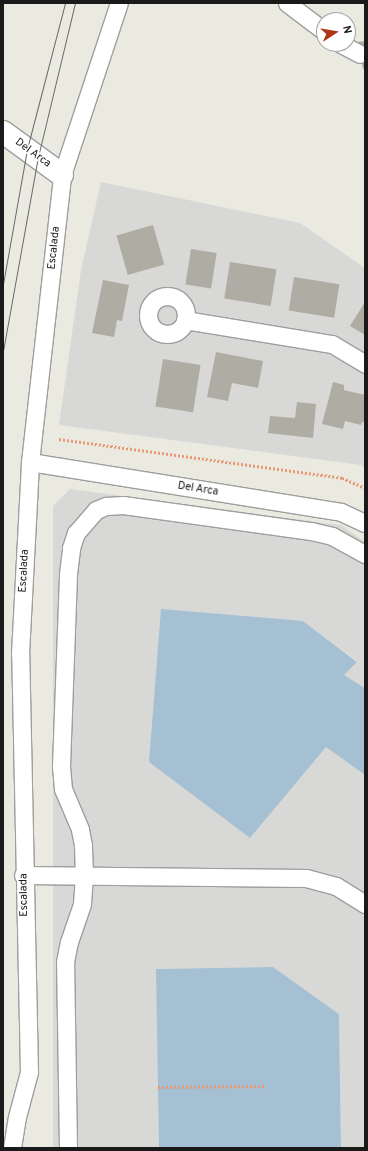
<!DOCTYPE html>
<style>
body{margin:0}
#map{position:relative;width:368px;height:1151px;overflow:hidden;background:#ebeae1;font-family:Overpass,sans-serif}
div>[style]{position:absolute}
.residential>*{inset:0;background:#d8d8d7}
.water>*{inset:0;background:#a6c0d3}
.building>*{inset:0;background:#afaca4;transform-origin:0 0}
.path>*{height:2.5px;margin-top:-1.25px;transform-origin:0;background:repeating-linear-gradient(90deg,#e79976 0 2px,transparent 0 4px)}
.roads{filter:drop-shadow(1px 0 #9e9e9e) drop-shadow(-1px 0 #9e9e9e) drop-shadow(0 1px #9e9e9e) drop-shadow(0 -1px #9e9e9e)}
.minor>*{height:17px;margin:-8.5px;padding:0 8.5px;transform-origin:8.5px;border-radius:8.5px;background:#fff}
.minor>.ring{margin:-8.5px;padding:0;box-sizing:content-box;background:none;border:17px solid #fff;border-radius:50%}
.tertiary>*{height:22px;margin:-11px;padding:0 11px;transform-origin:11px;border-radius:11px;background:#fff}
.tram>*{height:1px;margin:-0.5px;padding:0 0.5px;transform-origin:0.5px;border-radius:0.5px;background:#686868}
span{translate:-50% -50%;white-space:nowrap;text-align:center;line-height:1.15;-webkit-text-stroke:3px #fff;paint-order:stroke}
.street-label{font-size:11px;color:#1a1a1a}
.frame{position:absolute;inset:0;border:4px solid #1a1a1a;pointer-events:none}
.north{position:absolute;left:316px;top:12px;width:40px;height:40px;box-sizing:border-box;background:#fff;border:1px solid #a3a3a3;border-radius:50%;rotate:78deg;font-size:11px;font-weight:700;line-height:16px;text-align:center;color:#1a1a1a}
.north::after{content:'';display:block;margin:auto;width:14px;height:18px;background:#ac3818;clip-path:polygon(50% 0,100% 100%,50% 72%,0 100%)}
</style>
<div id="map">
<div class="residential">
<div style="clip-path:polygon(101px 182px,300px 223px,365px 268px,365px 468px,361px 465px,59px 425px,81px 270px)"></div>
<div style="clip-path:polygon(70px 489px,341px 525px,365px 542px,365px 688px,344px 675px,357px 661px,303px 621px,250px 838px,326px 746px,365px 775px,365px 1148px,341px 1148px,339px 1014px,273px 967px,157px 969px,159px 1148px,53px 1148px,53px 506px)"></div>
</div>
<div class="water">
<div style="clip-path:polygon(161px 609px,303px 621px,357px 662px,344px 675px,365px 688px,365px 775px,326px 747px,250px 838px,149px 762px)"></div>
<div style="clip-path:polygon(273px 967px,339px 1014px,341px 1148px,159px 1148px,156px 969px)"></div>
</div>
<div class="building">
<div style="clip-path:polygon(365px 41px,365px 68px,363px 69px,357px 42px)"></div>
<div style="left:153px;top:225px;width:41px;height:38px;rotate:74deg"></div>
<div style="left:191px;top:249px;width:26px;height:36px;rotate:9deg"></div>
<div style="left:230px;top:262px;width:47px;height:37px;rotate:9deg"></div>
<div style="left:294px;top:277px;width:46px;height:34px;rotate:9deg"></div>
<div style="clip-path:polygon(103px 280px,129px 285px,122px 321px,117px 320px,114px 337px,92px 333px)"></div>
<div style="clip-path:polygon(365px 302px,365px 335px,350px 326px)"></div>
<div style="clip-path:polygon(216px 352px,263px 361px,258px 388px,232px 383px,228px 401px,207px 397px)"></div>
<div style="left:163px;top:359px;width:38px;height:48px;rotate:9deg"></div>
<div style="clip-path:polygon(333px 382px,344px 385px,344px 390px,365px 395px,365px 423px,362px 422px,361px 425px,345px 421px,343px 429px,322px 424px)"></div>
<div style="clip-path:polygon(297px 402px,316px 404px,313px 438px,268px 433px,270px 416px,295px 418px)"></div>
</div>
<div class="path">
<div style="left:59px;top:439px;width:286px;rotate:7.8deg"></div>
<div style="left:342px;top:478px;width:25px;rotate:23deg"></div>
<div style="left:158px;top:1087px;width:106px;rotate:-0.5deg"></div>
</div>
<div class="roads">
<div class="minor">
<div style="left:287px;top:3px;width:46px;rotate:37.1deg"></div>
<div style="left:341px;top:44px;width:21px;rotate:28deg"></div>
<div class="ring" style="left:148px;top:296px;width:21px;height:21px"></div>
<div style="left:185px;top:320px;width:149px;rotate:9.3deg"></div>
<div style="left:332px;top:344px;width:39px;rotate:31deg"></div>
<div style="left:30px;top:462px;width:315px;rotate:9.1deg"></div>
<div style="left:341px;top:512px;width:26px;rotate:25deg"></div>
<div style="left:23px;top:875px;width:283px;rotate:0.6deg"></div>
<div style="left:306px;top:878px;width:31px;rotate:15deg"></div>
<div style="left:336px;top:886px;width:34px;rotate:32deg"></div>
<div style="left:12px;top:1148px;width:31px;rotate:-81deg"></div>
<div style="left:17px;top:1117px;width:47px;rotate:-75.1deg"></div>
<div style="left:29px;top:1072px;width:418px;rotate:-91.2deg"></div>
<div style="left:20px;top:654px;width:192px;rotate:-87deg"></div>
<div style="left:30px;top:462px;width:289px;rotate:-83.6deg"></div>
<div style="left:62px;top:175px;width:181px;rotate:-71.7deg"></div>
<div style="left:68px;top:1148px;width:186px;rotate:-90.9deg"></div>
<div style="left:65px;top:962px;width:20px;rotate:-79deg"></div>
<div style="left:69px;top:942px;width:40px;rotate:-71.1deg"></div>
<div style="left:82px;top:904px;width:29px;rotate:-86deg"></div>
<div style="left:84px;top:875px;width:30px;rotate:-92deg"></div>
<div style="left:83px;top:845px;width:16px;rotate:-101deg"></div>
<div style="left:80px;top:829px;width:43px;rotate:-113deg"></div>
<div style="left:63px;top:789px;width:23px;rotate:-95deg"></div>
<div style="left:61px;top:766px;width:192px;rotate:-87.9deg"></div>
<div style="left:68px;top:574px;width:26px;rotate:-83deg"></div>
<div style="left:71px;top:548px;width:16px;rotate:-72deg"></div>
<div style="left:76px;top:533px;width:30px;rotate:-49deg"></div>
<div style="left:96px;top:510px;width:11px;rotate:-22deg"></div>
<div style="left:106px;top:506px;width:17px;rotate:-3deg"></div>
<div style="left:123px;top:505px;width:190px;rotate:7.9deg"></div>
<div style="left:311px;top:531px;width:22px;rotate:13deg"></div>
<div style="left:332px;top:536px;width:38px;rotate:29deg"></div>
</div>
<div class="tertiary">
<div style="left:3px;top:132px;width:73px;rotate:36.1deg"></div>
</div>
</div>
<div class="tram">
<div style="left:3px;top:284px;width:137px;rotate:-79.9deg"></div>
<div style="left:27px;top:149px;width:151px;rotate:-75.4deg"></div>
<div style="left:3px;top:351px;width:197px;rotate:-79.8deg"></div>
<div style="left:38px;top:157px;width:158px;rotate:-76.5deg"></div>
</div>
<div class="street-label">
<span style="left:33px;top:153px;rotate:36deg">Del Arca</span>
<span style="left:54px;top:248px;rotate:-84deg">Escalada</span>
<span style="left:198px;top:489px;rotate:9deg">Del Arca</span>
<span style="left:24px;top:571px;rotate:-87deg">Escalada</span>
<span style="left:24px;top:895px;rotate:-91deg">Escalada</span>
</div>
<div class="frame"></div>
<div class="north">N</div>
</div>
